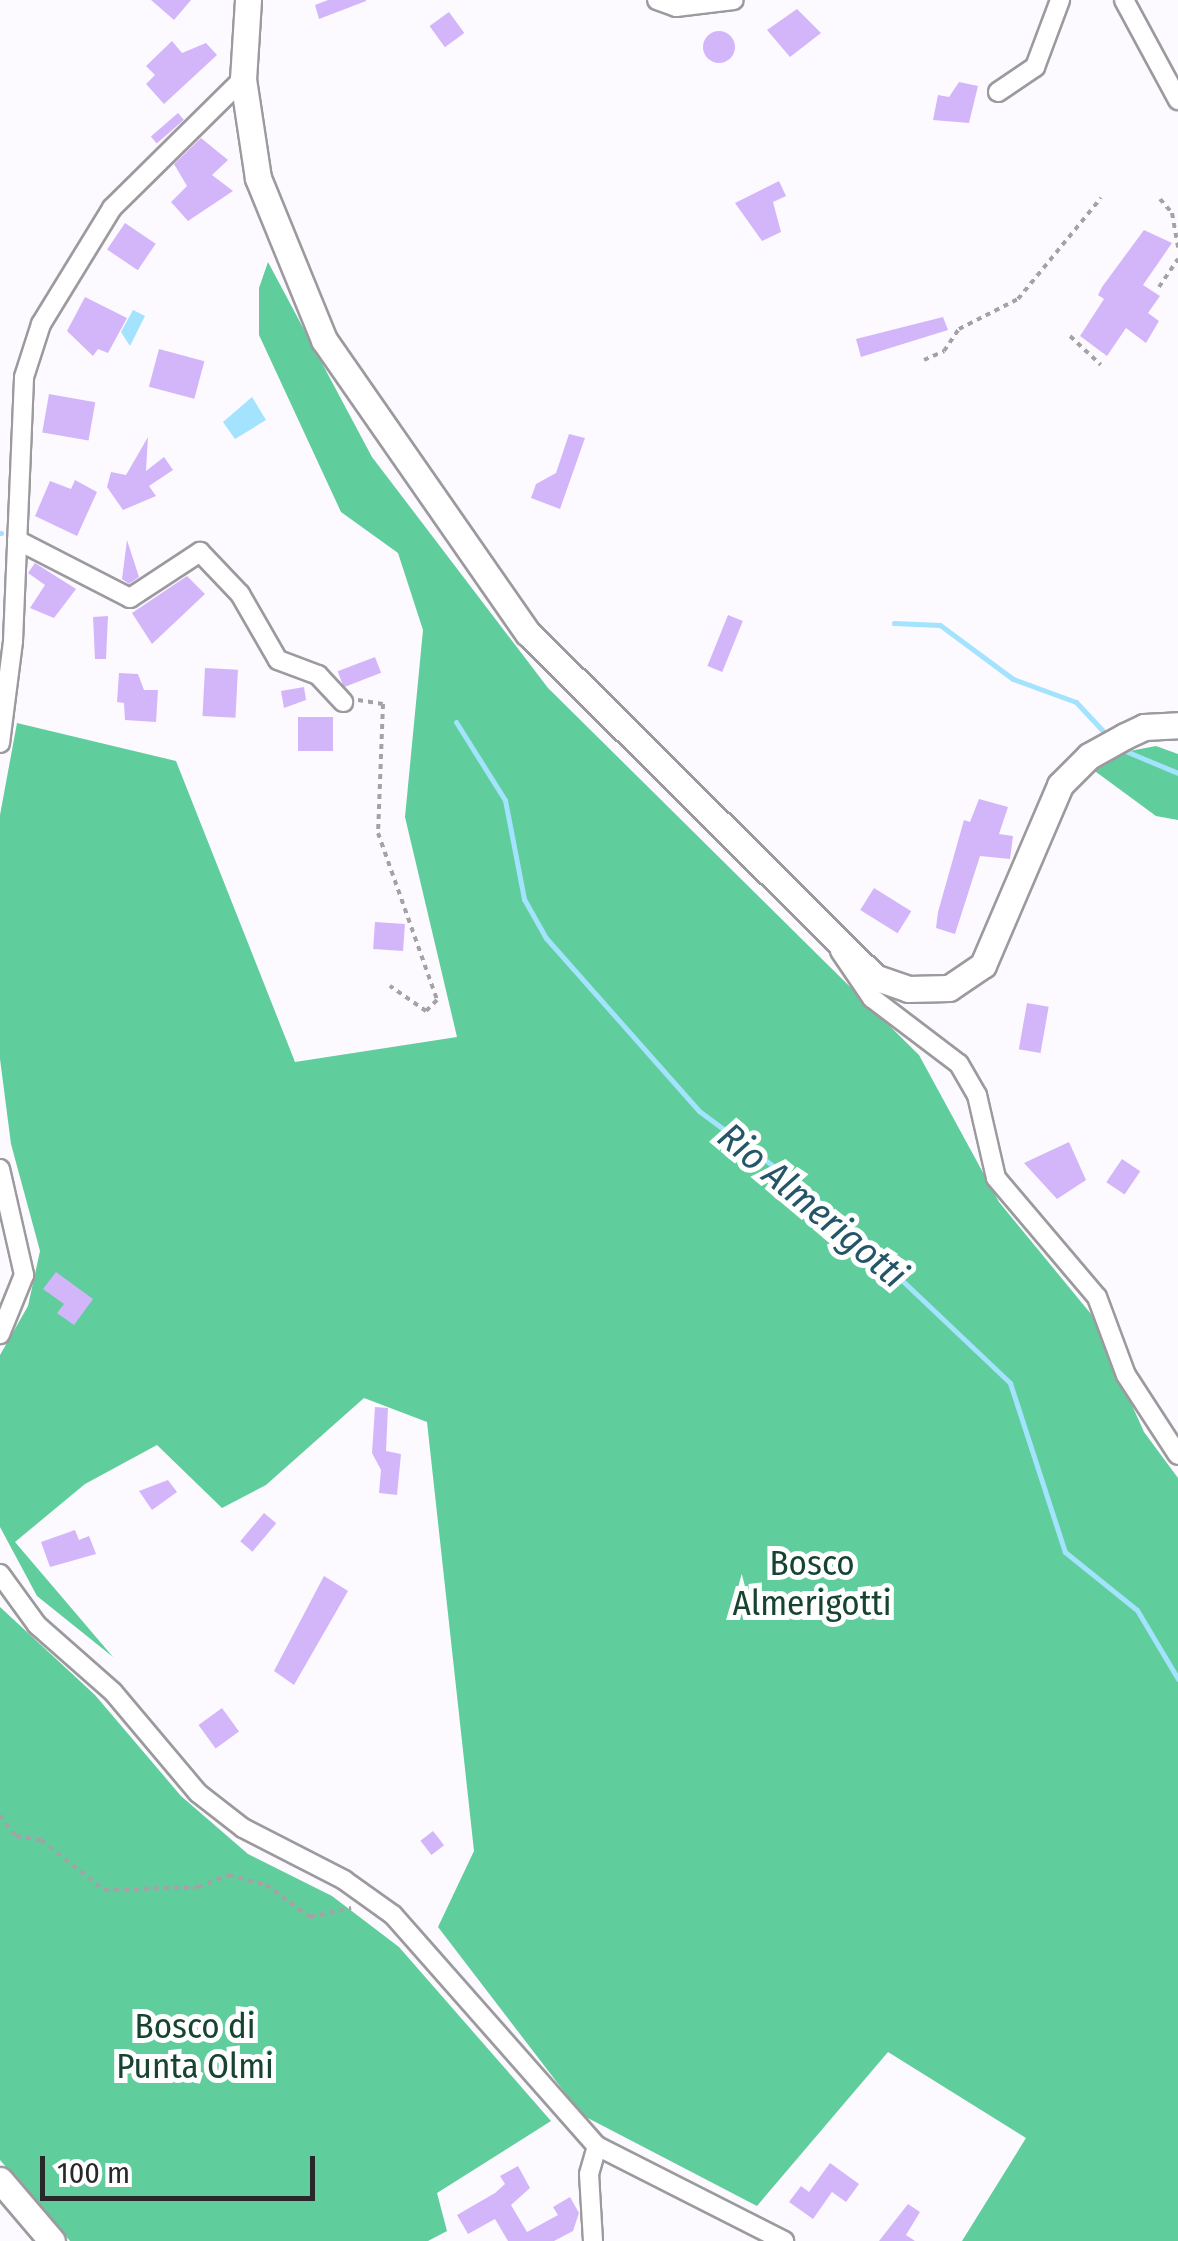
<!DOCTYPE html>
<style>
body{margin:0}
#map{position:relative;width:1178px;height:2241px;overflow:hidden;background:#fcfafe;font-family:"Fira Sans Condensed",sans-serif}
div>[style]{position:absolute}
.forest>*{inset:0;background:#60cd9d}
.water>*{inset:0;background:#a3e3fd}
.stream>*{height:5px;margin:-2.5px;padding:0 2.5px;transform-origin:2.5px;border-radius:2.5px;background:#a3e3fd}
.building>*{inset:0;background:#d3b6fa;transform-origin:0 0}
.round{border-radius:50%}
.path>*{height:4px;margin-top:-2px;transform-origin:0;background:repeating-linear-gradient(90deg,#a4a2a5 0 5px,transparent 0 10px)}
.roads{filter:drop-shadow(2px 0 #9c9a9e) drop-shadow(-2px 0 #9c9a9e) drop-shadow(0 2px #9c9a9e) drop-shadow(0 -2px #9c9a9e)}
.street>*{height:18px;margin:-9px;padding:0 9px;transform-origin:9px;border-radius:9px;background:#fff}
.secondary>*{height:25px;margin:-12.5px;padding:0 12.5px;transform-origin:12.5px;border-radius:12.5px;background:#fff}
span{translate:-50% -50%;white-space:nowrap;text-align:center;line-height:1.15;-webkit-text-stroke:10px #fff;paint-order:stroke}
.park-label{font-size:35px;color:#164431}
.water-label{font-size:38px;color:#245568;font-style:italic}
.scale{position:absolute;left:40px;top:2156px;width:275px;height:45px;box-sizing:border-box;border:5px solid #282729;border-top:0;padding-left:12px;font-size:30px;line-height:35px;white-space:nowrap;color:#282729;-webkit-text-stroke:8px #fff;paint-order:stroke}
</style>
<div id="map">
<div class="forest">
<div style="clip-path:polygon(268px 262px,372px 457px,548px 688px,919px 1055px,999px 1202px,1091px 1314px,1144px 1432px,1178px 1478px,1178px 2241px,962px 2241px,1026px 2138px,888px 2052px,757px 2206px,582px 2115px,438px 1927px,474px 1851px,427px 1422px,364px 1398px,266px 1485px,222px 1508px,157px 1445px,85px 1484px,15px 1542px,113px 1657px,37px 1596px,0 1527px,0 1355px,28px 1306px,40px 1251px,11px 1144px,0 1059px,0 815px,17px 723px,176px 761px,295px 1062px,457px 1037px,405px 817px,423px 630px,398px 553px,341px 512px,259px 335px,259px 288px)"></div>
<div style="clip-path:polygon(1156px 746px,1178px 754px,1178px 820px,1156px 816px,1092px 769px,1119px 753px)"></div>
<div style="clip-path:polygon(0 1607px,95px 1695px,181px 1796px,248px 1854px,332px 1896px,399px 1947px,551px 2121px,437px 2193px,447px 2231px,428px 2241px,70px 2241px,0 2160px)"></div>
</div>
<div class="water">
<div style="clip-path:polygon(133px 310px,145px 316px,130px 346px,121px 332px)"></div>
<div style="clip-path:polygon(252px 397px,266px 420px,235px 439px,223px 422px)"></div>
</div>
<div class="stream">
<div style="left:0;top:533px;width:1px"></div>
<div style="left:894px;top:623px;width:46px;rotate:2.5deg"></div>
<div style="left:940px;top:625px;width:91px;rotate:36.5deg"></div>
<div style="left:1013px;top:679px;width:67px;rotate:20.1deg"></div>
<div style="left:1076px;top:702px;width:42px;rotate:46.9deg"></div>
<div style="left:456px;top:722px;width:92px;rotate:57.9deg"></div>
<div style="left:505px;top:800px;width:101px;rotate:79.1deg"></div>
<div style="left:524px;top:899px;width:45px;rotate:60.6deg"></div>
<div style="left:546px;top:938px;width:231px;rotate:48.5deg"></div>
<div style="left:699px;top:1111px;width:138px;rotate:36.5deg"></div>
<div style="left:810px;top:1193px;width:276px;rotate:43.5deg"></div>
<div style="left:1010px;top:1383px;width:178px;rotate:72deg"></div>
<div style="left:1065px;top:1552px;width:92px;rotate:38.9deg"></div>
<div style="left:1137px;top:1610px;width:80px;rotate:59.3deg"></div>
<div style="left:1123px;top:750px;width:60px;rotate:22.7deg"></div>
</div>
<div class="building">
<div style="clip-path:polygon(151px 0,191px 0,174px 20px)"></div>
<div style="clip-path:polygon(328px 0,366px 0,366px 1px,319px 19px,315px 5px)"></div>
<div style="clip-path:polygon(797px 9px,821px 33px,790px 57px,767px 30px)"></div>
<div style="left:449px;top:12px;width:26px;height:24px;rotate:54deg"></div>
<div class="round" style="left:703px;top:31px;width:32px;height:32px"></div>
<div style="clip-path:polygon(172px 41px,182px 53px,206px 43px,217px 55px,164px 104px,146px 84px,155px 75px,146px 66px)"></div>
<div style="clip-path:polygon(959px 82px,978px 86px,969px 123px,933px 120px,938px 95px,949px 97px)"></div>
<div style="left:178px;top:113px;width:9px;height:36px;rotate:49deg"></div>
<div style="clip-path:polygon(201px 138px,228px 160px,212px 175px,233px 191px,188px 221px,171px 202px,187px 186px,174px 164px)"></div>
<div style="clip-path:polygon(779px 181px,786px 196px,773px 202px,781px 232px,762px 241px,735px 203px)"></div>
<div style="left:125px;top:223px;width:37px;height:32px;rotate:34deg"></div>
<div style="clip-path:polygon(1144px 230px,1172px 243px,1143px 285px,1160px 296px,1148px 313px,1159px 321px,1146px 343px,1126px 328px,1107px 356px,1080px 336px,1104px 299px,1098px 295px,1102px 287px)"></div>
<div style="clip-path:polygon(85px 297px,127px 318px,108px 353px,98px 349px,93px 356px,67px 331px)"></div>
<div style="clip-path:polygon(943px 317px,948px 330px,861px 357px,856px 339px)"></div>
<div style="left:159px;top:349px;width:47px;height:39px;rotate:15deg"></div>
<div style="left:49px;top:394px;width:47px;height:39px;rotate:10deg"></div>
<div style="clip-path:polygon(569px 434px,585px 438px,560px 509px,531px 498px,536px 484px,556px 473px)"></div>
<div style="clip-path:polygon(148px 437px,146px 471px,164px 457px,173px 470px,149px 486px,156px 496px,123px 510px,107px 487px,111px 472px,126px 475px)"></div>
<div style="clip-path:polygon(75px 480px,97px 492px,77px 536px,35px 516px,50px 481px,71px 489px)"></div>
<div style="clip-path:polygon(127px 540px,139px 577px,129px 584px,122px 579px)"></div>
<div style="clip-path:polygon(35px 563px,76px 589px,54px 618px,30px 608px,45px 585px,28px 573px)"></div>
<div style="clip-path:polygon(187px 576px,205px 594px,152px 644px,132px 613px)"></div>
<div style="left:728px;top:615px;width:16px;height:55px;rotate:22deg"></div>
<div style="clip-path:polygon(108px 616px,106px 659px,95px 659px,93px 617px)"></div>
<div style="left:375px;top:657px;width:17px;height:40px;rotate:69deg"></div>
<div style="left:205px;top:668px;width:33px;height:48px;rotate:3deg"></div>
<div style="clip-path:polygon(119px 673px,138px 674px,144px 690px,158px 690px,156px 722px,125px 720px,124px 703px,117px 702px)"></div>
<div style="clip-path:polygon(304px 687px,306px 700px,284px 708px,281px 691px)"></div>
<div style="left:298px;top:717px;width:35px;height:34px"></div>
<div style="clip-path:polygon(979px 799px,1008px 807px,999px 834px,1013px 836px,1010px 859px,980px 856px,955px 934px,936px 928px,938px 912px,964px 820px,970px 822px)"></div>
<div style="left:874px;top:888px;width:44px;height:26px;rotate:32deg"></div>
<div style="left:375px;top:922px;width:30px;height:27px;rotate:4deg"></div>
<div style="left:1027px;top:1003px;width:22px;height:47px;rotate:10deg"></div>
<div style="clip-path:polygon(1069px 1142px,1086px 1180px,1057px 1199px,1024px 1163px)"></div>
<div style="left:1122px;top:1159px;width:22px;height:28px;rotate:34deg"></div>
<div style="clip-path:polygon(56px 1272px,93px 1299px,74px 1325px,57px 1313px,64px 1304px,43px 1289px)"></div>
<div style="clip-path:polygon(375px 1407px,388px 1408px,386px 1451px,401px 1454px,397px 1495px,379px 1493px,381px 1470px,372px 1453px)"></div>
<div style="clip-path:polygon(168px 1480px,177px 1492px,152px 1510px,139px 1491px)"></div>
<div style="left:264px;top:1513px;width:16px;height:37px;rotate:40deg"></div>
<div style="clip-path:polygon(75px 1530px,79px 1540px,89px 1536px,96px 1554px,50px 1567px,41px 1542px)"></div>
<div style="clip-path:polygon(324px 1576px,348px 1591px,294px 1685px,274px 1671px)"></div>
<div style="left:222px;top:1708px;width:29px;height:29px;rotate:54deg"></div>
<div style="left:433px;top:1831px;width:18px;height:16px;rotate:52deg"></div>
<div style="clip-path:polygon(830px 2163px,859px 2184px,846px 2202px,832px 2192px,813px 2219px,789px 2202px,801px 2186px,809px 2192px)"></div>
<div style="clip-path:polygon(518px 2166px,530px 2188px,511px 2205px,527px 2232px,558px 2215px,553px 2207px,570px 2197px,579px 2213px,573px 2231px,554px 2241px,508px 2241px,495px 2219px,468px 2234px,457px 2215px,495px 2193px,505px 2184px,500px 2176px)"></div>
<div style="clip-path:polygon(908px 2204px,920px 2212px,906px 2235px,915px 2241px,879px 2241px)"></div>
</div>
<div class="path">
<div style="left:1160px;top:199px;width:18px;rotate:49deg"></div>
<div style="left:1172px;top:213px;width:35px;rotate:80deg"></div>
<div style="left:1159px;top:287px;width:34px;rotate:-56deg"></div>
<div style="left:1070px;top:336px;width:42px;rotate:43.1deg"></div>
<div style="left:924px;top:360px;width:22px;rotate:-24deg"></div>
<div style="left:944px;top:351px;width:27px;rotate:-56deg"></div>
<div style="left:959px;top:329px;width:66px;rotate:-27deg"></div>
<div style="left:1018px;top:299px;width:131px;rotate:-50.6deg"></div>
<div style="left:358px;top:700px;width:25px;rotate:9deg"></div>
<div style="left:383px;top:704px;width:129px;rotate:92.2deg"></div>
<div style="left:378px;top:833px;width:177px;rotate:70.5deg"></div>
<div style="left:437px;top:1000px;width:16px;rotate:135deg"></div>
<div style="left:426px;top:1011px;width:44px;rotate:-145.2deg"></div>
<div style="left:0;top:1815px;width:26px;rotate:53deg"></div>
<div style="left:16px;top:1836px;width:25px;rotate:9deg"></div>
<div style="left:41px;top:1840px;width:80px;rotate:38.4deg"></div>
<div style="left:104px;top:1890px;width:94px;rotate:-1.8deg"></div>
<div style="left:198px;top:1887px;width:33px;rotate:-21deg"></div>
<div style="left:229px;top:1875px;width:38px;rotate:15deg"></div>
<div style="left:266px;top:1885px;width:54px;rotate:36deg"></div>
<div style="left:310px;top:1917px;width:42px;rotate:-12.4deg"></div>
</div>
<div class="roads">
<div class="street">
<div style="left:657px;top:0;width:20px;rotate:20deg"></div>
<div style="left:676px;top:7px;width:58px;rotate:-6.9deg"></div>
<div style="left:1124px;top:0;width:114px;rotate:61.6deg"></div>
<div style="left:998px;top:92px;width:45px;rotate:-34deg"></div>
<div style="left:1035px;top:67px;width:72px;rotate:-69.5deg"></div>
<div style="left:17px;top:540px;width:127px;rotate:27.2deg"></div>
<div style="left:130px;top:598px;width:84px;rotate:-33.3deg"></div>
<div style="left:200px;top:552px;width:58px;rotate:46.4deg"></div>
<div style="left:240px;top:594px;width:76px;rotate:60.1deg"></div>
<div style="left:278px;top:660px;width:43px;rotate:20.6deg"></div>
<div style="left:318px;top:675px;width:37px;rotate:47deg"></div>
<div style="left:0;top:743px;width:103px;rotate:-82.7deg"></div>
<div style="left:13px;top:641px;width:264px;rotate:-87.6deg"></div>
<div style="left:24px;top:377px;width:56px;rotate:-72.2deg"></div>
<div style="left:41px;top:324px;width:136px;rotate:-58.5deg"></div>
<div style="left:112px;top:208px;width:184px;rotate:-44.6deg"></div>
<div style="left:840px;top:951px;width:57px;rotate:55.8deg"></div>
<div style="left:872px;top:998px;width:109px;rotate:37.2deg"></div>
<div style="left:959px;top:1064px;width:36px;rotate:60deg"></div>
<div style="left:977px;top:1095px;width:85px;rotate:77.1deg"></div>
<div style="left:996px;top:1178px;width:156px;rotate:49.7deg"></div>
<div style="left:1097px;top:1297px;width:83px;rotate:69.6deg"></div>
<div style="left:1126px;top:1375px;width:95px;rotate:57deg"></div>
<div style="left:0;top:1169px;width:109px;rotate:77.2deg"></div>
<div style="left:24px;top:1275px;width:64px;rotate:112.1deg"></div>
<div style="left:0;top:1574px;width:63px;rotate:54deg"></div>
<div style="left:37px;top:1625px;width:101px;rotate:41.4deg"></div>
<div style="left:113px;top:1692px;width:132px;rotate:49.9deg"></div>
<div style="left:198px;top:1793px;width:57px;rotate:37.9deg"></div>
<div style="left:243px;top:1828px;width:114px;rotate:27.2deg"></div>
<div style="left:344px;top:1880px;width:60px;rotate:35.5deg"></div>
<div style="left:393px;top:1915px;width:308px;rotate:48.6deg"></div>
<div style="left:597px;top:2146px;width:210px;rotate:26.9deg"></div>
<div style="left:593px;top:2241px;width:67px;rotate:-93.4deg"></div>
<div style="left:589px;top:2174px;width:29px;rotate:-74deg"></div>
</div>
<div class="secondary">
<div style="left:248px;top:0;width:79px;rotate:93.6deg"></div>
<div style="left:243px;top:79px;width:100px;rotate:81.4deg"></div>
<div style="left:258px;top:178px;width:175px;rotate:67.8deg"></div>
<div style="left:324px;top:340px;width:357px;rotate:55.2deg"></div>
<div style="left:528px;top:633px;width:488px;rotate:44.8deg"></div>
<div style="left:874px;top:977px;width:36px;rotate:19deg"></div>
<div style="left:908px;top:989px;width:41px;rotate:-1.4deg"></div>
<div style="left:949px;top:988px;width:41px;rotate:-34.1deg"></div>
<div style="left:983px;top:965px;width:196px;rotate:-66.8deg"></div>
<div style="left:1060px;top:785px;width:41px;rotate:-45deg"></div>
<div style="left:1089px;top:756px;width:41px;rotate:-29.1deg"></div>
<div style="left:1125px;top:736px;width:21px;rotate:-25deg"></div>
<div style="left:1144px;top:727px;width:34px;rotate:-3deg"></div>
<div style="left:0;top:2180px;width:80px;rotate:49.6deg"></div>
</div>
</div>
<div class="park-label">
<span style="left:812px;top:1583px">Bosco<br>Almerigotti</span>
<span style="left:195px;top:2046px">Bosco di<br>Punta Olmi</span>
</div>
<div class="water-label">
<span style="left:812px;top:1206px;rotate:40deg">Rio Almerigotti</span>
</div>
<div class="scale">100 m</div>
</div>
